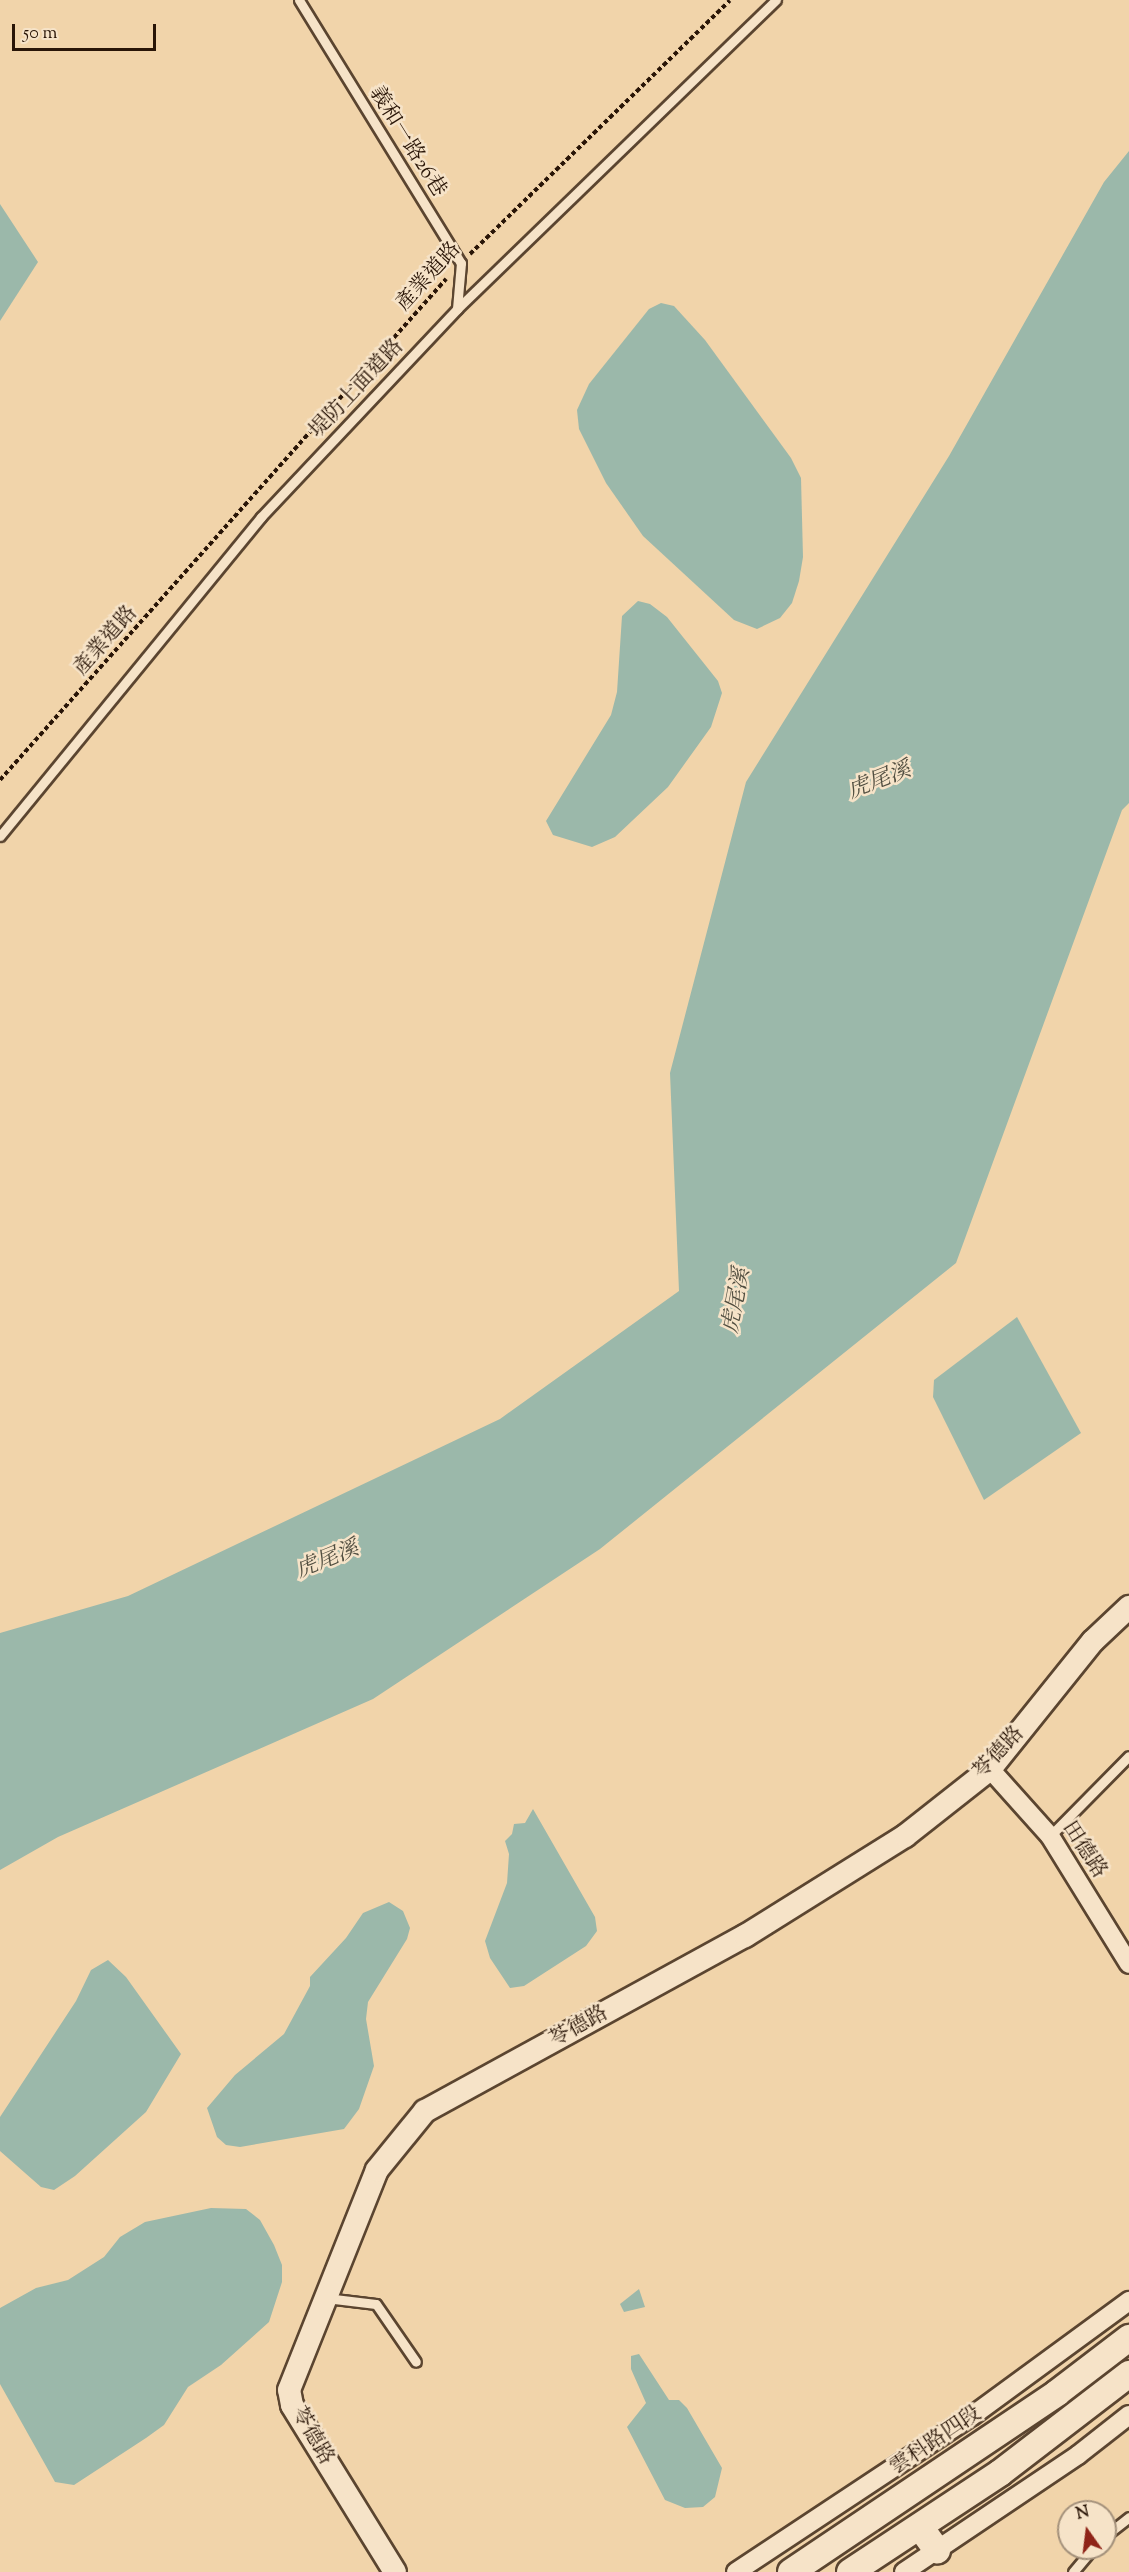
<!DOCTYPE html>
<meta charset="utf-8">
<style>
body{margin:0}
#map{position:relative;width:1129px;height:2572px;overflow:hidden;background:#f1d4aa;font-family:"Sorts Mill Goudy","Noto Serif TC",serif}
div>[style]{position:absolute}
.water>*{inset:0;background:#9bb8aa}
.path>*{height:4px;margin-top:-2px;transform-origin:0;background:repeating-linear-gradient(90deg,#291507 0 4.5px,transparent 0 7.5px)}
.roads{filter:drop-shadow(2px 0 #5b4530) drop-shadow(-2px 0 #5b4530) drop-shadow(0 2px #5b4530) drop-shadow(0 -2px #5b4530)}
.service>*{height:9px;margin:-4.5px;padding:0 4.5px;transform-origin:4.5px;border-radius:4.5px;background:#f6e3c8}
.minor>*{height:18px;margin:-9px;padding:0 9px;transform-origin:9px;border-radius:9px;background:#f6e3c8}
.tertiary>*{height:22px;margin:-11px;padding:0 11px;transform-origin:11px;border-radius:11px;background:#f6e3c8}
.secondary>*{height:26px;margin:-13px;padding:0 13px;transform-origin:13px;border-radius:13px;background:#f6e3c8}
span{translate:-50% -50%;white-space:nowrap;text-align:center;line-height:1.15;-webkit-text-stroke:5px #f6e3c8;paint-order:stroke}
.street-label{font-size:21px;color:#291507}
.water-label{font-size:22px;color:#514e40;font-style:italic}
.north{position:absolute;left:1057px;top:2500px;width:60px;height:60px;box-sizing:border-box;background:#f6e3c8;border:2px solid #a4917b;border-radius:50%;rotate:346deg;font-size:16px;font-weight:700;line-height:24px;text-align:center;color:#291507}
.north::after{content:'';display:block;margin:auto;width:21px;height:27px;background:#8f2418;clip-path:polygon(50% 0,100% 100%,50% 72%,0 100%)}
.scale{position:absolute;left:12px;top:24px;width:144px;height:27px;box-sizing:border-box;border:3px solid #291507;border-top:0;padding-left:8px;font-size:18px;line-height:21px;white-space:nowrap;color:#291507;-webkit-text-stroke:4px #f6e3c8;paint-order:stroke}
</style>
<div id="map">
<div class="water">
<div style="clip-path:polygon(1129px 151px,1129px 803px,1122px 810px,956px 1263px,600px 1549px,373px 1699px,58px 1837px,0 1870px,0 1633px,128px 1596px,500px 1419px,679px 1291px,670px 1073px,746px 782px,949px 456px,1104px 182px)"></div>
<div style="clip-path:polygon(0 204px,38px 262px,0 321px)"></div>
<div style="clip-path:polygon(661px 303px,674px 306px,705px 340px,791px 458px,801px 478px,803px 557px,799px 581px,792px 603px,780px 618px,757px 629px,734px 620px,643px 536px,606px 483px,579px 429px,577px 410px,589px 384px,649px 309px)"></div>
<div style="clip-path:polygon(638px 601px,650px 604px,667px 617px,718px 681px,722px 693px,711px 727px,668px 787px,615px 837px,592px 847px,553px 835px,546px 821px,611px 715px,617px 692px,622px 616px)"></div>
<div style="clip-path:polygon(1017px 1317px,1081px 1433px,984px 1500px,933px 1397px,934px 1380px)"></div>
<div style="clip-path:polygon(533px 1809px,595px 1917px,597px 1931px,586px 1946px,524px 1986px,510px 1988px,490px 1958px,485px 1941px,507px 1883px,509px 1854px,505px 1841px,512px 1834px,514px 1824px,525px 1823px)"></div>
<div style="clip-path:polygon(389px 1902px,403px 1911px,410px 1928px,407px 1939px,368px 2002px,366px 2019px,374px 2066px,359px 2109px,344px 2129px,240px 2147px,226px 2145px,217px 2137px,207px 2108px,235px 2075px,284px 2034px,310px 1986px,310px 1977px,346px 1938px,363px 1913px)"></div>
<div style="clip-path:polygon(108px 1960px,126px 1977px,181px 2054px,146px 2112px,75px 2176px,54px 2190px,41px 2187px,0 2151px,0 2117px,76px 2001px,91px 1970px)"></div>
<div style="clip-path:polygon(211px 2208px,246px 2209px,260px 2220px,274px 2245px,282px 2265px,282px 2282px,269px 2322px,221px 2365px,188px 2387px,164px 2425px,146px 2438px,74px 2485px,55px 2482px,0 2384px,0 2308px,36px 2288px,68px 2280px,104px 2257px,120px 2237px,145px 2222px)"></div>
<div style="clip-path:polygon(639px 2289px,645px 2307px,624px 2312px,620px 2304px)"></div>
<div style="clip-path:polygon(639px 2354px,669px 2400px,679px 2400px,687px 2408px,722px 2468px,715px 2497px,703px 2507px,685px 2508px,665px 2500px,627px 2427px,646px 2403px,631px 2369px,631px 2356px)"></div>
</div>
<div class="path">
<div style="left:470px;top:254px;width:363px;rotate:-44.3deg"></div>
<div style="left:0;top:780px;width:671px;rotate:-48.32deg"></div>
</div>
<div class="roads">
<div class="service">
<div style="left:299px;top:0;width:309px;rotate:58.4deg"></div>
<div style="left:461px;top:263px;width:46px;rotate:95deg"></div>
<div style="left:0;top:836px;width:412px;rotate:-50.7deg"></div>
<div style="left:261px;top:517px;width:286px;rotate:-46.7deg"></div>
<div style="left:457px;top:309px;width:444px;rotate:-44.1deg"></div>
<div style="left:1050px;top:1836px;width:112px;rotate:-45.4deg"></div>
<div style="left:326px;top:2298px;width:50px;rotate:6.8deg"></div>
<div style="left:376px;top:2304px;width:70px;rotate:55.4deg"></div>
<div style="left:1105px;top:2536px;width:31px;rotate:-38deg"></div>
<div style="left:1073px;top:2572px;width:31px;rotate:-50deg"></div>
</div>
<div class="minor">
<div style="left:990px;top:1769px;width:90px;rotate:48.2deg"></div>
<div style="left:1050px;top:1836px;width:150px;rotate:58.3deg"></div>
<div style="left:736px;top:2572px;width:283px;rotate:-33.5deg"></div>
<div style="left:972px;top:2416px;width:195px;rotate:-36.2deg"></div>
<div style="left:904px;top:2572px;width:210px;rotate:-33.9deg"></div>
<div style="left:1078px;top:2455px;width:65px;rotate:-38.1deg"></div>
</div>
<div class="tertiary">
<div style="left:395px;top:2572px;width:196px;rotate:-121.7deg"></div>
<div style="left:292px;top:2405px;width:15px;rotate:-101deg"></div>
<div style="left:289px;top:2390px;width:237px;rotate:-68.2deg"></div>
<div style="left:377px;top:2170px;width:76px;rotate:-50.9deg"></div>
<div style="left:425px;top:2111px;width:365px;rotate:-28.7deg"></div>
<div style="left:745px;top:1936px;width:189px;rotate:-32deg"></div>
<div style="left:905px;top:1836px;width:108px;rotate:-38.2deg"></div>
<div style="left:990px;top:1769px;width:164px;rotate:-51.2deg"></div>
<div style="left:1093px;top:1641px;width:50px;rotate:-43.4deg"></div>
</div>
<div class="secondary">
<div style="left:920px;top:2527px;width:29px;rotate:54deg"></div>
<div style="left:791px;top:2572px;width:321px;rotate:-33.9deg"></div>
<div style="left:1057px;top:2393px;width:91px;rotate:-37.4deg"></div>
<div style="left:850px;top:2572px;width:180px;rotate:-33.4deg"></div>
<div style="left:1000px;top:2473px;width:163px;rotate:-37.5deg"></div>
</div>
</div>
<div class="street-label">
<span style="left:407px;top:142px;rotate:58deg">義和一路26巷</span>
<span style="left:429px;top:277px;rotate:-48deg">產業道路</span>
<span style="left:357px;top:389px;rotate:-47deg">堤防上面道路</span>
<span style="left:106px;top:641px;rotate:-49deg">產業道路</span>
<span style="left:999px;top:1753px;rotate:-47deg">苓德路</span>
<span style="left:1084px;top:1850px;rotate:57deg">田德路</span>
<span style="left:579px;top:2027px;rotate:-29deg">苓德路</span>
<span style="left:312px;top:2436px;rotate:60deg">苓德路</span>
<span style="left:936px;top:2441px;rotate:-34deg">雲科路四段</span>
</div>
<div class="water-label">
<span style="left:880px;top:782px;rotate:-21deg">虎尾溪</span>
<span style="left:738px;top:1301px;rotate:-79deg">虎尾溪</span>
<span style="left:328px;top:1561px;rotate:-22deg">虎尾溪</span>
</div>
<div class="north">N</div>
<div class="scale">50 m</div>
</div>
